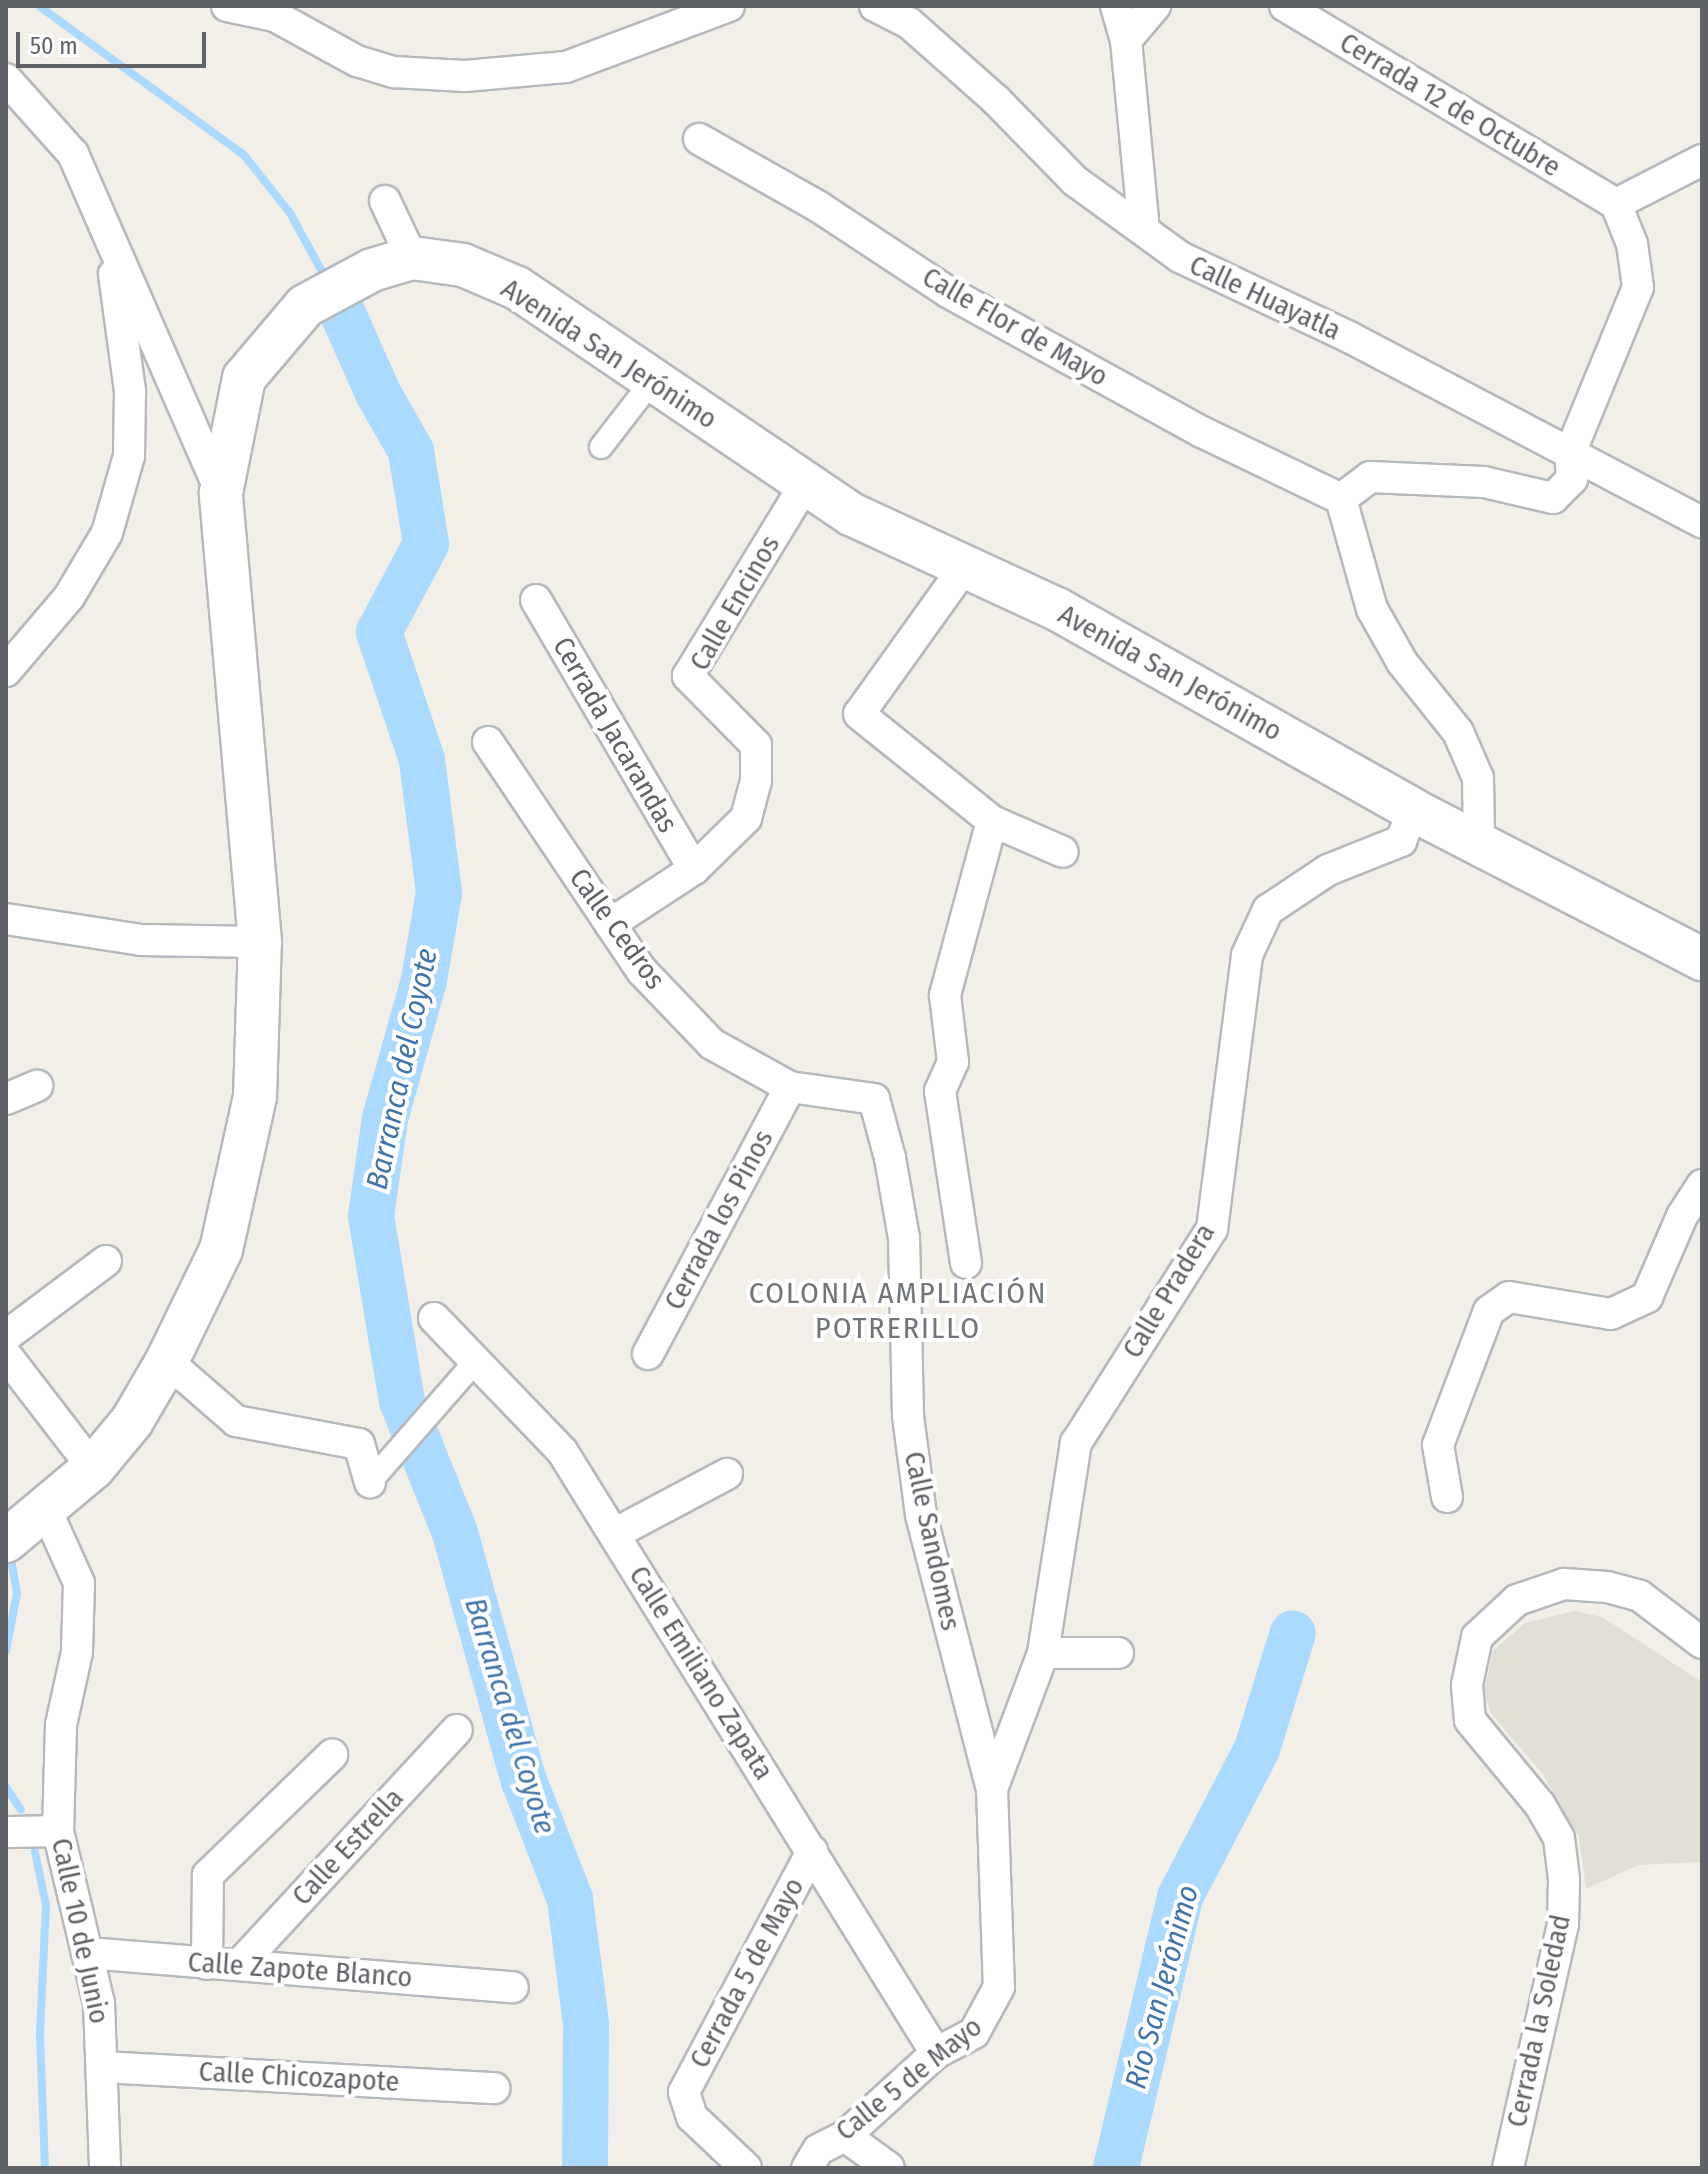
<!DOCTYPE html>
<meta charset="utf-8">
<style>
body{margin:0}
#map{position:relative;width:1708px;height:2174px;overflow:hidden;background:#f1efe8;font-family:"Fira Sans Condensed",sans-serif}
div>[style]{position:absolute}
.education>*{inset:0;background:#e1ded6}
.stream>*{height:8px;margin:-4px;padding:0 4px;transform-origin:4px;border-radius:4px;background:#aadaff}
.river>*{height:46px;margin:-23px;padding:0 23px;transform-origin:23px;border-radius:23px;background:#aadaff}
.roads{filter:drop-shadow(2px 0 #b5b8bc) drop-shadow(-2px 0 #b5b8bc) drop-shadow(0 2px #b5b8bc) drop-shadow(0 -2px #b5b8bc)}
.pedestrian>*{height:22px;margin:-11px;padding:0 11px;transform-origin:11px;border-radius:11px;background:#fff}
.minor>*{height:30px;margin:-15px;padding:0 15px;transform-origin:15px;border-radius:15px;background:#fff}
.secondary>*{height:42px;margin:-21px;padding:0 21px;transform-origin:21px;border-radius:21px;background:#fff}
span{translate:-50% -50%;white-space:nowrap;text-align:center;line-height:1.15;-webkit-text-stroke:8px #fff;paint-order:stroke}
.street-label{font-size:28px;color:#5f6368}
.water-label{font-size:30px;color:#4174aa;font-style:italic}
.neighbourhood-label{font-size:30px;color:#70757a;letter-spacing:2px}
.frame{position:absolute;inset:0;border:8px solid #5f6368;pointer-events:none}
.scale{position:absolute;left:16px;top:32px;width:190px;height:36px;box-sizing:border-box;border:4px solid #5f6368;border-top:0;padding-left:10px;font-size:24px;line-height:28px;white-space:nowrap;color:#5f6368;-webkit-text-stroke:6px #fff;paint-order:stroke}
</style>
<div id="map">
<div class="education">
<div style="clip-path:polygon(1574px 1611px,1602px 1617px,1702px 1682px,1702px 1862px,1638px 1865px,1586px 1889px,1579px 1837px,1542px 1773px,1492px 1715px,1484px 1694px,1493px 1651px,1525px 1623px)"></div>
</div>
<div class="stream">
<div style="left:39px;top:6px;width:253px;rotate:36deg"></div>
<div style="left:244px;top:155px;width:74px;rotate:51.6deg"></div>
<div style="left:290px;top:213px;width:71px;rotate:61.3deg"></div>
<div style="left:6px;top:1651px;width:59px;rotate:-79.3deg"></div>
<div style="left:17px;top:1593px;width:29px;rotate:-100deg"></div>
<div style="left:6px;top:1787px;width:27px;rotate:57deg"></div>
<div style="left:35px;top:1852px;width:54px;rotate:78.3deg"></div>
<div style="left:46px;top:1905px;width:129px;rotate:92.7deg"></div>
<div style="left:40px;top:2034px;width:134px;rotate:87.9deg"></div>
</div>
<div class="river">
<div style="left:342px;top:312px;width:89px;rotate:66deg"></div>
<div style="left:378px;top:393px;width:67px;rotate:60.4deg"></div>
<div style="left:411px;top:451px;width:94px;rotate:80.8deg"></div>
<div style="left:426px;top:544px;width:100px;rotate:118.1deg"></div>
<div style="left:379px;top:632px;width:135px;rotate:71.4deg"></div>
<div style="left:422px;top:760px;width:134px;rotate:82.7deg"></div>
<div style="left:439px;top:893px;width:88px;rotate:99.8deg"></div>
<div style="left:424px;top:980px;width:144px;rotate:105.7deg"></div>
<div style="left:385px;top:1119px;width:98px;rotate:98.2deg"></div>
<div style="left:371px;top:1216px;width:188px;rotate:80.5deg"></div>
<div style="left:402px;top:1401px;width:142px;rotate:68.1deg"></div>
<div style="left:455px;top:1533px;width:257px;rotate:74.5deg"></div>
<div style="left:524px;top:1781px;width:127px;rotate:68.7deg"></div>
<div style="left:570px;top:1899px;width:126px;rotate:82.7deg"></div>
<div style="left:586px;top:2024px;width:144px;rotate:90.4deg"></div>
<div style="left:1116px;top:2168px;width:278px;rotate:-76.7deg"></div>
<div style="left:1180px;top:1897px;width:167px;rotate:-62.5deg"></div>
<div style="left:1257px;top:1749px;width:121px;rotate:-72.8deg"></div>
</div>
<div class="roads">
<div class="pedestrian">
<div style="left:601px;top:447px;width:83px;rotate:-52.3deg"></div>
<div style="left:370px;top:1482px;width:161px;rotate:-48.8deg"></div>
</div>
<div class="minor">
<div style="left:227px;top:6px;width:49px;rotate:11.8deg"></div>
<div style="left:275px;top:16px;width:94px;rotate:28.8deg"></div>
<div style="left:357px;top:61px;width:39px;rotate:17deg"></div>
<div style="left:394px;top:72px;width:71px;rotate:3.2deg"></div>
<div style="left:465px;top:76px;width:101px;rotate:-5.1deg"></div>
<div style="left:566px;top:67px;width:174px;rotate:-20.5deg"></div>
<div style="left:875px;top:6px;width:38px;rotate:27deg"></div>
<div style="left:909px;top:23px;width:116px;rotate:41.5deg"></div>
<div style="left:996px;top:100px;width:113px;rotate:45.7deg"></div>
<div style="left:1075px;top:181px;width:130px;rotate:35.9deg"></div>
<div style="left:1180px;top:257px;width:187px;rotate:25.3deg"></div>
<div style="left:1349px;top:337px;width:399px;rotate:27.7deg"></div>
<div style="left:1116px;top:6px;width:35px;rotate:74deg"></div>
<div style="left:1126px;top:40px;width:191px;rotate:84.6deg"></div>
<div style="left:1285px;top:6px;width:386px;rotate:30.9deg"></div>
<div style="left:1126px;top:40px;width:45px;rotate:-49.5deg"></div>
<div style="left:6px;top:79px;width:101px;rotate:48.2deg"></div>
<div style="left:73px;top:154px;width:370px;rotate:66.4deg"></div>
<div style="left:699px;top:139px;width:138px;rotate:29.5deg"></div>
<div style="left:819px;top:207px;width:154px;rotate:33.4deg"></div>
<div style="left:948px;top:292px;width:290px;rotate:28.9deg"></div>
<div style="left:1202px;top:432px;width:154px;rotate:25.7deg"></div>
<div style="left:385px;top:201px;width:63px;rotate:64.7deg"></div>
<div style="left:1616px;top:204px;width:97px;rotate:-27.1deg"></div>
<div style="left:963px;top:569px;width:178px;rotate:125.6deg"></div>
<div style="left:859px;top:714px;width:171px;rotate:38.8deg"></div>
<div style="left:992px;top:821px;width:77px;rotate:23.6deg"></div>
<div style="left:536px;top:600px;width:312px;rotate:59.6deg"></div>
<div style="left:6px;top:671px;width:97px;rotate:-49.6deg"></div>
<div style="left:69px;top:597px;width:74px;rotate:-59.3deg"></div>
<div style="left:107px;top:533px;width:80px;rotate:-74.1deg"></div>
<div style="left:129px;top:456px;width:65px;rotate:-89.1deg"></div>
<div style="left:130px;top:391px;width:118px;rotate:-97.8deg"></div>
<div style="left:488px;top:742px;width:276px;rotate:56.1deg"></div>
<div style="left:642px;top:971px;width:101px;rotate:46.2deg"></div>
<div style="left:712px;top:1044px;width:89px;rotate:28.9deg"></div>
<div style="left:790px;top:1087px;width:85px;rotate:8.1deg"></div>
<div style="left:874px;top:1099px;width:61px;rotate:74.8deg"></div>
<div style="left:890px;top:1158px;width:81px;rotate:80.1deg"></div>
<div style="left:904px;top:1238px;width:178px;rotate:88.7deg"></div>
<div style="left:908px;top:1416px;width:100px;rotate:82.5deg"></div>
<div style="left:921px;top:1515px;width:283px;rotate:75.5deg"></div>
<div style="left:992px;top:1789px;width:198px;rotate:88deg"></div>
<div style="left:999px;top:1987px;width:52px;rotate:118.5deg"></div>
<div style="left:974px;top:2033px;width:43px;rotate:152.2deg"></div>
<div style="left:936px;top:2053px;width:123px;rotate:137.6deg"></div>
<div style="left:845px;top:2136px;width:30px;rotate:153deg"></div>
<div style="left:818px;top:2150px;width:21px;rotate:121deg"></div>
<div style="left:1479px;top:842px;width:64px;rotate:-90.9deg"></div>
<div style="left:1478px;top:778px;width:50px;rotate:-113.5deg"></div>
<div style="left:1458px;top:732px;width:90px;rotate:-128.7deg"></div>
<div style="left:1402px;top:662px;width:61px;rotate:-119.5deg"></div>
<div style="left:1372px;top:609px;width:114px;rotate:-105.7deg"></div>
<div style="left:1341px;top:499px;width:36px;rotate:-37deg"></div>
<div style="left:1370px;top:477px;width:114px;rotate:2.5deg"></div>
<div style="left:1484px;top:482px;width:71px;rotate:13.1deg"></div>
<div style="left:1553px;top:498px;width:27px;rotate:-45deg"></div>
<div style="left:1572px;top:479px;width:26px;rotate:-94deg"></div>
<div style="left:1570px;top:453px;width:179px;rotate:-67.7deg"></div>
<div style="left:1638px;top:287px;width:43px;rotate:-97.9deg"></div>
<div style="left:1632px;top:244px;width:43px;rotate:-111.8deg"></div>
<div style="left:6px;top:919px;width:137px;rotate:8.8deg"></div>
<div style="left:141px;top:940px;width:119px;rotate:1deg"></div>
<div style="left:610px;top:924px;width:100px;rotate:-33.2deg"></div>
<div style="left:694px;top:869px;width:73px;rotate:-44.4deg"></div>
<div style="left:746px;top:818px;width:39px;rotate:-75deg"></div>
<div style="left:756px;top:780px;width:35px;rotate:-90deg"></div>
<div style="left:756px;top:745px;width:97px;rotate:-134.6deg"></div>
<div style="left:688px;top:676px;width:226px;rotate:-58.6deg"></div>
<div style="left:6px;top:1099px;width:34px;rotate:-23deg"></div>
<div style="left:966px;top:1263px;width:174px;rotate:-98.6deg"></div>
<div style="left:940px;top:1091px;width:32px;rotate:-66deg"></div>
<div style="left:953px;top:1062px;width:67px;rotate:-96.8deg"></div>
<div style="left:945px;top:995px;width:180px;rotate:-74.9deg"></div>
<div style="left:434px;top:1318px;width:185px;rotate:46.1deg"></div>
<div style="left:562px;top:1451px;width:709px;rotate:58.15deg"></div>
<div style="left:6px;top:1336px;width:125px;rotate:-36.9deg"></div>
<div style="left:648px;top:1354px;width:302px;rotate:-62deg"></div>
<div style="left:6px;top:1355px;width:143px;rotate:52.4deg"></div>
<div style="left:167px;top:1361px;width:91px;rotate:41deg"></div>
<div style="left:236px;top:1421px;width:125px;rotate:10.6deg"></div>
<div style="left:359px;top:1444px;width:40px;rotate:74deg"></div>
<div style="left:1447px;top:1497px;width:53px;rotate:-99.8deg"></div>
<div style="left:1438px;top:1445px;width:143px;rotate:-69.2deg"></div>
<div style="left:1489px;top:1311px;width:24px;rotate:-35deg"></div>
<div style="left:1509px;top:1297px;width:103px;rotate:9.5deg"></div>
<div style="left:1611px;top:1314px;width:40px;rotate:-25deg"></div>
<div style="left:1647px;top:1297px;width:88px;rotate:-66.6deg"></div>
<div style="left:1682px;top:1216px;width:37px;rotate:-57deg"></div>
<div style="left:47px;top:1512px;width:78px;rotate:65.7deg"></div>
<div style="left:79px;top:1583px;width:69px;rotate:91.7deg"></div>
<div style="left:77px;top:1652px;width:75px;rotate:102.4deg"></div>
<div style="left:61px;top:1725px;width:106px;rotate:91.6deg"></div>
<div style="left:58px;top:1831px;width:177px;rotate:76.6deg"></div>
<div style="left:99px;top:2003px;width:165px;rotate:87.9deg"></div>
<div style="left:614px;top:1534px;width:128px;rotate:-28deg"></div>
<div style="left:1043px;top:1653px;width:75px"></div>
<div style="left:992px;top:1789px;width:145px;rotate:-69.4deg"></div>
<div style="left:1043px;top:1653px;width:213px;rotate:-81.1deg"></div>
<div style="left:1076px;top:1443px;width:254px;rotate:-57.6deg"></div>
<div style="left:1212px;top:1229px;width:276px;rotate:-82.7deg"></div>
<div style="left:1247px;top:955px;width:50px;rotate:-65deg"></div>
<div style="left:1268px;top:910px;width:72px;rotate:-33.7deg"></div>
<div style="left:1328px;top:870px;width:79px;rotate:-21.7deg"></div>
<div style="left:1401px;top:841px;width:33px;rotate:-69deg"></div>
<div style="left:6px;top:1832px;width:52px;rotate:-1.1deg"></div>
<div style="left:87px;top:1953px;width:427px;rotate:4.6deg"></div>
<div style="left:207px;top:1964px;width:89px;rotate:-89.4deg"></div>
<div style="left:208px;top:1875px;width:173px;rotate:-44.1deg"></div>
<div style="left:240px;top:1964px;width:319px;rotate:-47.2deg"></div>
<div style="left:103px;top:2067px;width:392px;rotate:3.1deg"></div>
<div style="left:845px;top:2136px;width:54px;rotate:36deg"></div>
<div style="left:746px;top:2168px;width:74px;rotate:-136.6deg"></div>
<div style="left:692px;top:2117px;width:26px;rotate:-108deg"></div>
<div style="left:684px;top:2092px;width:273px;rotate:-62deg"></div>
<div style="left:1508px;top:2168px;width:250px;rotate:-77.3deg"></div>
<div style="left:1563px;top:1924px;width:45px;rotate:-88.7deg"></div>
<div style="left:1564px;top:1879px;width:41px;rotate:-97deg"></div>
<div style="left:1559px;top:1838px;width:38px;rotate:-120deg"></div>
<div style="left:1540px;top:1805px;width:110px;rotate:-129.5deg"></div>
<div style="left:1470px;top:1720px;width:35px;rotate:-95deg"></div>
<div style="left:1467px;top:1685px;width:49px;rotate:-78.2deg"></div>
<div style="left:1477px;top:1637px;width:54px;rotate:-42.8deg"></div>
<div style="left:1517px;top:1600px;width:50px;rotate:-18.8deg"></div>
<div style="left:1564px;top:1584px;width:43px;rotate:4deg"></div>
<div style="left:1607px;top:1587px;width:34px;rotate:15deg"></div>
<div style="left:1640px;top:1596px;width:78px;rotate:37.2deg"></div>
</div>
<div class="secondary">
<div style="left:6px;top:1541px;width:114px;rotate:-40deg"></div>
<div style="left:93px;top:1468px;width:61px;rotate:-50.3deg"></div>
<div style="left:132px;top:1421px;width:69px;rotate:-59.7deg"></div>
<div style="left:167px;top:1361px;width:123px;rotate:-64.1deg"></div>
<div style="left:221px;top:1250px;width:157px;rotate:-77.5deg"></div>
<div style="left:255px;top:1097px;width:155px;rotate:-88.2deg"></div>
<div style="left:260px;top:942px;width:451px;rotate:-95deg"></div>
<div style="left:221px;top:493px;width:117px;rotate:-78.7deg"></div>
<div style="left:244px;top:378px;width:94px;rotate:-49.7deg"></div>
<div style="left:305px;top:306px;width:76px;rotate:-28.2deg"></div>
<div style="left:372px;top:270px;width:42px;rotate:-16.7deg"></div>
<div style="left:412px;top:258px;width:51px;rotate:7.8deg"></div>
<div style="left:463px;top:265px;width:59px;rotate:23.1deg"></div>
<div style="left:517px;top:288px;width:403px;rotate:34.1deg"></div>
<div style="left:851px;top:514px;width:227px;rotate:24.8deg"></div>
<div style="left:1057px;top:609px;width:409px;rotate:29.4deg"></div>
<div style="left:1413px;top:810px;width:325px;rotate:27.3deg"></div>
</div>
</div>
<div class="street-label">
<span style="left:1450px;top:105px;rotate:31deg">Cerrada 12 de Octubre</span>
<span style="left:1265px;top:298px;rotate:25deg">Calle Huayatla</span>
<span style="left:1015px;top:327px;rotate:30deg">Calle Flor de Mayo</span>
<span style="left:609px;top:354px;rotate:33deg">Avenida San Jerónimo</span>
<span style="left:735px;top:603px;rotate:-60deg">Calle Encinos</span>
<span style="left:1170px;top:673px;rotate:29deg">Avenida San Jerónimo</span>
<span style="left:615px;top:735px;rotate:60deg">Cerrada Jacarandas</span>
<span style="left:617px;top:929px;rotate:54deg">Calle Cedros</span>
<span style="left:719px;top:1220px;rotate:-62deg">Cerrada los Pinos</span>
<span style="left:1169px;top:1291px;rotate:-59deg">Calle Pradera</span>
<span style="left:932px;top:1541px;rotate:78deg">Calle Sandomes</span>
<span style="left:701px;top:1673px;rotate:58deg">Calle Emiliano Zapata</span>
<span style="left:348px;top:1847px;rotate:-47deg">Calle Estrella</span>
<span style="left:80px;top:1931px;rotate:78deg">Calle 10 de Junio</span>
<span style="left:300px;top:1970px;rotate:4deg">Calle Zapote Blanco</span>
<span style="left:747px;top:1973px;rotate:-62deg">Cerrada 5 de Mayo</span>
<span style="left:1539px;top:2021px;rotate:-78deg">Cerrada la Soledad</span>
<span style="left:299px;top:2077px;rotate:3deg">Calle Chicozapote</span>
<span style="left:909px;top:2079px;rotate:-39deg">Calle 5 de Mayo</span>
</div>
<div class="water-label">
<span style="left:402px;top:1069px;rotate:-78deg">Barranca del Coyote</span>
<span style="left:510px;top:1716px;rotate:73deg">Barranca del Coyote</span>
<span style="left:1162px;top:1987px;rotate:-75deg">Río San Jerónimo</span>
</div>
<div class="neighbourhood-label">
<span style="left:898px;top:1310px">COLONIA AMPLIACIÓN<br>POTRERILLO</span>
</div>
<div class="frame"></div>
<div class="scale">50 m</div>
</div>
